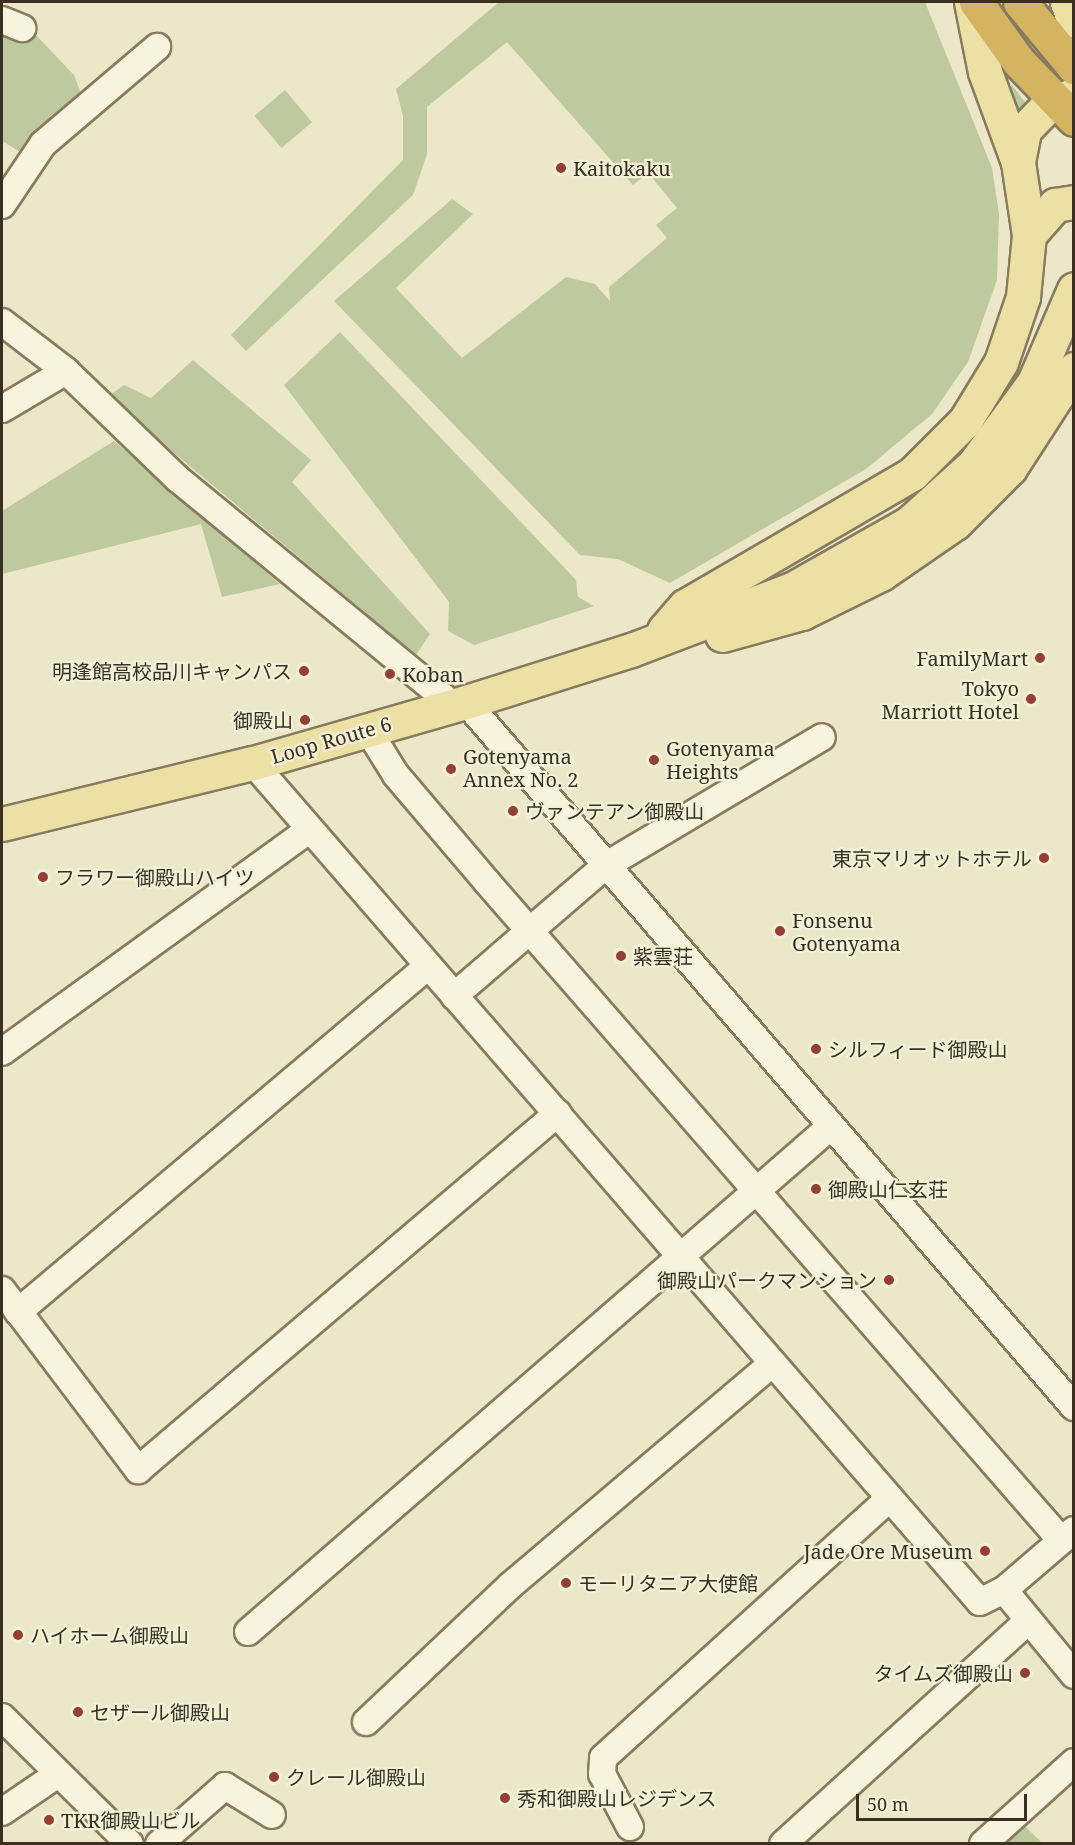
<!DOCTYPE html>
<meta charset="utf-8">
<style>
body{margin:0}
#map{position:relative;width:1075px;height:1845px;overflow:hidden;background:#ece7c9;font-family:"Noto Serif","Noto Sans JP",serif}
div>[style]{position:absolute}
.green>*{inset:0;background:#beca9d;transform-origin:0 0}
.roads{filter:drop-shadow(2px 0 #877b5f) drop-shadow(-2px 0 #877b5f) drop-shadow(0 2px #877b5f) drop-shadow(0 -2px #877b5f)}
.street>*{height:26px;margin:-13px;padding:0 13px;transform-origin:13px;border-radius:13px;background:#f7f3dc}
.primary>*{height:33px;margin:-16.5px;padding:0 16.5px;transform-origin:16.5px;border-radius:16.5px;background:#ece0a5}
.highway>*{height:33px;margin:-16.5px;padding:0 16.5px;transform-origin:16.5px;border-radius:16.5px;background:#d4b361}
.dots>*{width:16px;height:16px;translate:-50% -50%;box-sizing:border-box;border:3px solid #f4f0d8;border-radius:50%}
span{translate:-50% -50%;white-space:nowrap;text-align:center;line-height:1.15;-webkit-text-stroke:4.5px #f4f0d8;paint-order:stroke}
.poi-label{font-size:20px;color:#393021}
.left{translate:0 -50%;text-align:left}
.right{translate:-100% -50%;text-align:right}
.street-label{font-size:20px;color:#393021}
.frame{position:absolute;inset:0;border:3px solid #393021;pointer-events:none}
.scale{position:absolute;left:856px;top:1794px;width:171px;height:27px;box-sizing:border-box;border:3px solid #393021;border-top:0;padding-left:8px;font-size:18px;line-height:21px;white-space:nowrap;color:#393021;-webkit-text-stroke:4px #f4f0d8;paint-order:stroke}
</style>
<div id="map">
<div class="green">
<div style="clip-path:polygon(499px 2px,925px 2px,992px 168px,999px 214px,997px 280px,968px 362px,932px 414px,866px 469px,670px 583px,618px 559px,580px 555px,334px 301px,452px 199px,473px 214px,396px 288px,462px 358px,566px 277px,595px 284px,610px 301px,609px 287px,667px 238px,656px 225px,677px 208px,648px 173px,633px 185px,507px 42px,427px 107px,427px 154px,413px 195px,246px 351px,231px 335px,403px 160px,403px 116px,396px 89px)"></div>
<div style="clip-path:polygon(2px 20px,34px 33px,74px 75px,86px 107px,32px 159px,2px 141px)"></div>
<div style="clip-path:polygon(1012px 85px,1028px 106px,1015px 115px,1005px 89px)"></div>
<div style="left:285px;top:90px;width:42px;height:40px;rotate:50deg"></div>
<div style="clip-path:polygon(340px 332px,576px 580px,578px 597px,594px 606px,474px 645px,448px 631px,449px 602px,284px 385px)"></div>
<div style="clip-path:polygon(193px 360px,311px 460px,292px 482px,430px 634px,416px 655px,107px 397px,124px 385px,151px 398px)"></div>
<div style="clip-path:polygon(114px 441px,209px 522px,280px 584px,222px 597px,201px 524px,2px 574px,2px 511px)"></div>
<div style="clip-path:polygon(1026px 1827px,1042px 1843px,1007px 1843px,1025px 1827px)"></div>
</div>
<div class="roads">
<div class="street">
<div style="left:2px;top:20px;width:22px;rotate:22deg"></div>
<div style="left:2px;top:205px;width:73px;rotate:-56.1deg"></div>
<div style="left:43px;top:144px;width:150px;rotate:-40.4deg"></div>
<div style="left:2px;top:322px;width:81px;rotate:37.4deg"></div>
<div style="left:66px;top:371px;width:156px;rotate:44deg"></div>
<div style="left:178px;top:479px;width:356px;rotate:39.4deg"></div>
<div style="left:2px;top:409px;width:74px;rotate:-30.7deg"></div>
<div style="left:466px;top:702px;width:931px;rotate:49.23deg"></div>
<div style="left:368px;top:730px;width:53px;rotate:58.1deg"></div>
<div style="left:396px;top:775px;width:140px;rotate:49.6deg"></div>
<div style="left:487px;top:882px;width:873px;rotate:48.9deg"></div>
<div style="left:253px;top:763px;width:1110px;rotate:49.09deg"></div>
<div style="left:980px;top:1602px;width:27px;rotate:-27deg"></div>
<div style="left:1004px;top:1590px;width:92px;rotate:-40.6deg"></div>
<div style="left:454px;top:996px;width:199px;rotate:-40.7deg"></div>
<div style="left:605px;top:866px;width:252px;rotate:-30.7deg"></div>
<div style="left:2px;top:1052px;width:380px;rotate:-35.9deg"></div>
<div style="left:2px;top:1290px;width:226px;rotate:52.9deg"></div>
<div style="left:138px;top:1470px;width:551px;rotate:-40.36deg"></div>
<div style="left:18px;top:1312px;width:536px;rotate:-40.16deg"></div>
<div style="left:1004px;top:1590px;width:110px;rotate:50.5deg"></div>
<div style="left:248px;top:1632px;width:771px;rotate:-40.95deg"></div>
<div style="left:2px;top:1717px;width:180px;rotate:44.8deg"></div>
<div style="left:366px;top:1722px;width:199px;rotate:-43.4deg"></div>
<div style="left:511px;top:1585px;width:342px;rotate:-40.3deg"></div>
<div style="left:2px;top:1812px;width:64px;rotate:-34.2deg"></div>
<div style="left:630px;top:1827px;width:60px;rotate:-117.8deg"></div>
<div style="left:602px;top:1774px;width:16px;rotate:-86deg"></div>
<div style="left:603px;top:1758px;width:387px;rotate:-42.2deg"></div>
<div style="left:159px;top:1844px;width:88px;rotate:-41.3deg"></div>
<div style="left:225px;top:1786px;width:55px;rotate:31.7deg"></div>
<div style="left:783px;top:1844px;width:331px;rotate:-42.3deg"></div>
<div style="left:983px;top:1844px;width:122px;rotate:-42deg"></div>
</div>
<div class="primary">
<div style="left:1067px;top:2px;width:20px;rotate:70deg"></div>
<div style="left:1018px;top:162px;width:33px;rotate:-79deg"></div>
<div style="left:1024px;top:130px;width:30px;rotate:-46deg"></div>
<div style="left:1045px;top:108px;width:32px;rotate:-26deg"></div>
<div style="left:1029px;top:235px;width:40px;rotate:-49deg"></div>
<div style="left:1055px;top:205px;width:19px;rotate:-9deg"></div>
<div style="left:664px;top:630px;width:32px;rotate:-49deg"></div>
<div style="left:685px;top:606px;width:263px;rotate:-30.2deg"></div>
<div style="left:912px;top:474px;width:75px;rotate:-45deg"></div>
<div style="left:965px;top:421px;width:69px;rotate:-58.6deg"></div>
<div style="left:1001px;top:362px;width:69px;rotate:-71.3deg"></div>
<div style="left:1023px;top:297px;width:62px;rotate:-84.5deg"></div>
<div style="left:1029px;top:235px;width:74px;rotate:-98.6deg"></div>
<div style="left:1018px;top:162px;width:96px;rotate:-110.1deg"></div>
<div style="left:985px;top:72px;width:71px;rotate:-101.3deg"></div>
<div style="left:722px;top:635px;width:83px;rotate:-15.4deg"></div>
<div style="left:802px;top:613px;width:88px;rotate:-26.3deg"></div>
<div style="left:881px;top:574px;width:90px;rotate:-34.6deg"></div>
<div style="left:955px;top:523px;width:78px;rotate:-45deg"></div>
<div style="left:1010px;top:468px;width:118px;rotate:-57.1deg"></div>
<div style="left:2px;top:824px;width:258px;rotate:-13.7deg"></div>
<div style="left:253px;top:763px;width:222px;rotate:-16deg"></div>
<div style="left:466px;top:702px;width:173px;rotate:-17.5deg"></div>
<div style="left:631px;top:650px;width:172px;rotate:-20.8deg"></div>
<div style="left:792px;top:589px;width:134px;rotate:-29.4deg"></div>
<div style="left:909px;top:523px;width:88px;rotate:-42.2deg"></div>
<div style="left:974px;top:464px;width:102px;rotate:-53.8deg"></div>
<div style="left:1034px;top:382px;width:101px;rotate:-66.7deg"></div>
</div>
<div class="highway">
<div style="left:976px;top:2px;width:74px;rotate:54.4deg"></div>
<div style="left:1019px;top:62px;width:79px;rotate:46deg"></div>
<div style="left:1020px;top:2px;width:85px;rotate:50.3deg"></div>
</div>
</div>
<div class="dots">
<div style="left:561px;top:168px;background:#934033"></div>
<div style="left:1040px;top:658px;background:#934033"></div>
<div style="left:304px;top:671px;background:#934033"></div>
<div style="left:390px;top:674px;background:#934033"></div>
<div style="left:1031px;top:699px;background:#934033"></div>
<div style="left:305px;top:720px;background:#934033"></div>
<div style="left:654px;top:760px;background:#934033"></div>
<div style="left:451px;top:769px;background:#934033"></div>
<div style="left:513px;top:811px;background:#934033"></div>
<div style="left:1044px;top:858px;background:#934033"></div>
<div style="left:43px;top:877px;background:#934033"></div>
<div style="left:780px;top:931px;background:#934033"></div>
<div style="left:621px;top:956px;background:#934033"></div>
<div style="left:816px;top:1049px;background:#934033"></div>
<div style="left:816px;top:1189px;background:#934033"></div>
<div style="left:889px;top:1280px;background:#934033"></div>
<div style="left:985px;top:1551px;background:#934033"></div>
<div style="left:566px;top:1583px;background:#934033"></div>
<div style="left:18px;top:1635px;background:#934033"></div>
<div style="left:1025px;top:1673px;background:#934033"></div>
<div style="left:78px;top:1712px;background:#934033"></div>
<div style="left:274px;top:1777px;background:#934033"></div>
<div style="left:505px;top:1798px;background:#934033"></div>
<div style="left:49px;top:1820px;background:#934033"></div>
</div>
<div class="poi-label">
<span class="left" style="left:573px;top:168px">Kaitokaku</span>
<span class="right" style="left:1028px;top:658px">FamilyMart</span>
<span class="right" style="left:292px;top:671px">明逢館高校品川キャンパス</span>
<span class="left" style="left:402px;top:674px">Koban</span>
<span class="right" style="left:1019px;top:700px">Tokyo<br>Marriott Hotel</span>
<span class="right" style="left:293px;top:720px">御殿山</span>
<span class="left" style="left:666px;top:760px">Gotenyama<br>Heights</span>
<span class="left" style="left:463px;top:768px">Gotenyama<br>Annex No. 2</span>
<span class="left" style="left:525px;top:811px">ヴァンテアン御殿山</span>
<span class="right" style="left:1032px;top:858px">東京マリオットホテル</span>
<span class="left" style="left:55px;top:877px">フラワー御殿山ハイツ</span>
<span class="left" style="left:792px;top:932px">Fonsenu<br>Gotenyama</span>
<span class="left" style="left:633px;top:956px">紫雲荘</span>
<span class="left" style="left:828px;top:1049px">シルフィード御殿山</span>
<span class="left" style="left:828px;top:1189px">御殿山仁玄荘</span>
<span class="right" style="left:877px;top:1280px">御殿山パークマンション</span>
<span class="right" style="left:973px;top:1551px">Jade Ore Museum</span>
<span class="left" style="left:578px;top:1583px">モーリタニア大使館</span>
<span class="left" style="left:30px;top:1635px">ハイホーム御殿山</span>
<span class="right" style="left:1013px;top:1673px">タイムズ御殿山</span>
<span class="left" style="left:90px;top:1712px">セザール御殿山</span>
<span class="left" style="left:286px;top:1777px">クレール御殿山</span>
<span class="left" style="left:517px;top:1798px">秀和御殿山レジデンス</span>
<span class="left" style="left:61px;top:1820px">TKR御殿山ビル</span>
</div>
<div class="street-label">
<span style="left:331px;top:740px;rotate:-16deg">Loop Route 6</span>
</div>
<div class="frame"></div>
<div class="scale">50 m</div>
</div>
